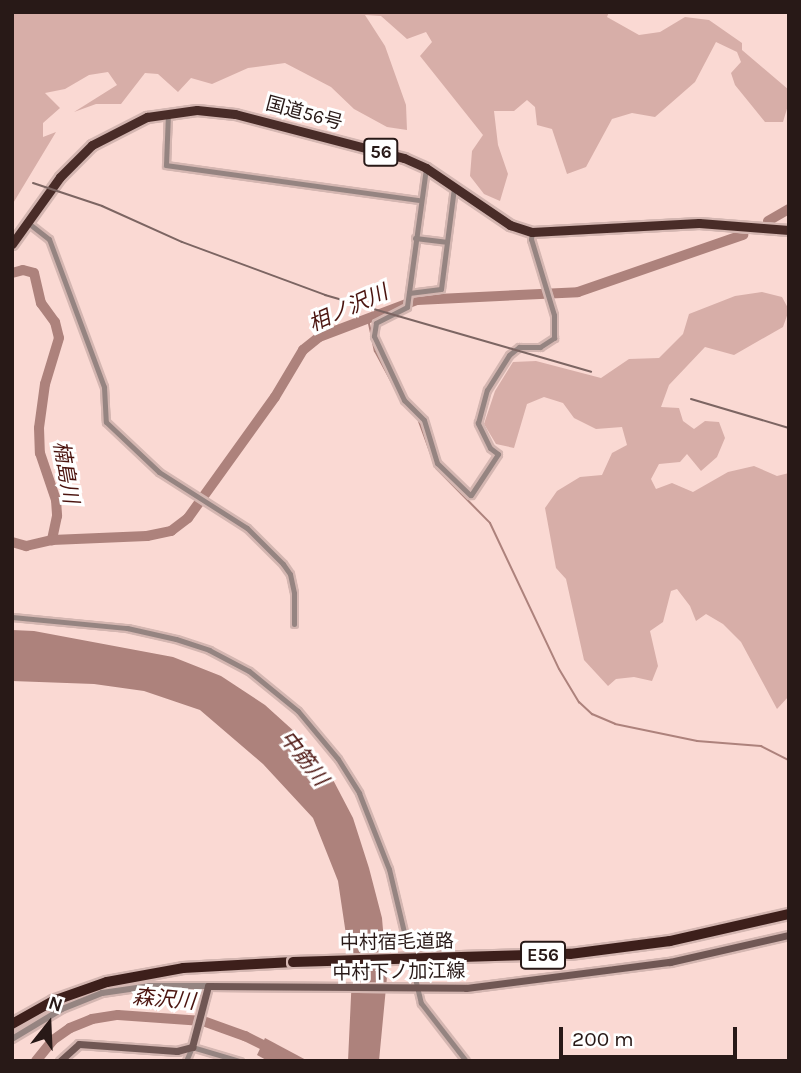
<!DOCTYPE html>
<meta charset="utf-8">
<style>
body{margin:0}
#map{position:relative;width:801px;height:1073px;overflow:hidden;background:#fad9d3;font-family:Karla,"Noto Sans JP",sans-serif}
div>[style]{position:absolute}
.green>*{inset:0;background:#d7aea8}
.water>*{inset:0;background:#ad827c}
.stream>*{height:2px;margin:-1px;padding:0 1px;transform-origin:1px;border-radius:1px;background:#ad827c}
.river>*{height:10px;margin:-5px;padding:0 5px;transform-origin:5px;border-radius:5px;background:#ad827c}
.roads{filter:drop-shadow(2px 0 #d4b6b1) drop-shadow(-2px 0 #d4b6b1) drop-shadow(0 2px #d4b6b1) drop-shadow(0 -2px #d4b6b1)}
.minor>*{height:5px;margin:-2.5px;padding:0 2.5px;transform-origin:2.5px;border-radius:2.5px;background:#958481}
.tertiary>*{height:6px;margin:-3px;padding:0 3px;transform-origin:3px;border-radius:3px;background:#958481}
.secondary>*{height:7px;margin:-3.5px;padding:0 3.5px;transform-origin:3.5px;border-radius:3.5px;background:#705754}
.trunk>*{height:9px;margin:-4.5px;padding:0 4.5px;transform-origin:4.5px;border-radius:4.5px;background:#492c28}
.motorway>*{height:10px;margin:-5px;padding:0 5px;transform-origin:5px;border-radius:5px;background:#3d1f1b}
.rail>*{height:2px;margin:-1px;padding:0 1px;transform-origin:1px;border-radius:1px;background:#7c6562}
.bridges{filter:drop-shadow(2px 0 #d4b6b1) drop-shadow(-2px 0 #d4b6b1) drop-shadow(0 2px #d4b6b1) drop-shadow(0 -2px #d4b6b1)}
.motorway-bridge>*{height:10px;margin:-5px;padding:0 5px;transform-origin:5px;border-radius:5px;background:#3d1f1b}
span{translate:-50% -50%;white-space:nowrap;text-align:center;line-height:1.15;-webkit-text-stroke:6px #fff;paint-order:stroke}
.shield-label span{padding:2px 5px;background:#fff;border:2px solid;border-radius:5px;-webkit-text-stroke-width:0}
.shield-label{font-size:18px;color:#281917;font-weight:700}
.street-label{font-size:19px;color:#281917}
.water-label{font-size:21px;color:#4b140f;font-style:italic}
.frame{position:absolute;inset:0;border:14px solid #281917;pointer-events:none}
.north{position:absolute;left:14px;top:989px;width:70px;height:70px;-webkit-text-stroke:5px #fff;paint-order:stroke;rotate:18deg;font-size:19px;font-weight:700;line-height:28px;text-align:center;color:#281917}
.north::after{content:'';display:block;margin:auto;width:24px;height:32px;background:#281917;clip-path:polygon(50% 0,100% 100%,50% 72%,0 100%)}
.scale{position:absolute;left:559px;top:1027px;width:178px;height:32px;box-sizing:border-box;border:4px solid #281917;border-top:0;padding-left:9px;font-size:21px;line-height:24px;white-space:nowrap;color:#281917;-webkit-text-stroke:5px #fff;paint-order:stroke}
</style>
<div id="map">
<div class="green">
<div style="clip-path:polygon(12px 12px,609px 12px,607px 17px,639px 35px,660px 32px,685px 17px,709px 20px,742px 43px,742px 50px,789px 90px,789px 102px,783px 122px,765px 122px,735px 85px,731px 73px,741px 62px,737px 52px,716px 42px,695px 82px,655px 117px,632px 113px,612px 119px,586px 167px,567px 174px,552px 129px,537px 125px,535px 107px,527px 100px,514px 111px,494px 111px,498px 145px,508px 174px,500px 201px,484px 194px,470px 176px,472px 151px,483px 135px,420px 56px,432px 42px,426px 32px,407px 39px,381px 16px,365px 15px,385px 46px,406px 105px,407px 130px,387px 127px,354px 109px,331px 87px,285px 63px,248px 68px,212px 84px,191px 78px,178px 92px,158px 74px,145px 73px,121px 104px,96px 104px,74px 112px,117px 85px,108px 72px,89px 75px,65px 89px,45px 93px,60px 108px,43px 123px,43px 137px,56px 132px,12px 205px)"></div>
<div style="clip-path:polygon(762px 292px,782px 297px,789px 310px,783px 327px,734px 355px,705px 347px,669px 385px,661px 407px,679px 408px,683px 421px,694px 429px,705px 421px,719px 422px,725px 438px,717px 457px,701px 471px,687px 454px,680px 462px,659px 464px,651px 479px,656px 489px,672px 483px,693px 492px,728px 472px,754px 466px,777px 476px,789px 473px,789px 696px,777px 709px,741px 642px,723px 624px,706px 614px,696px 621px,690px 606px,677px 589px,671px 591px,663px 622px,650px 631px,658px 666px,652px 681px,634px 677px,616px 679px,608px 686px,584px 660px,566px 579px,556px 568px,545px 508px,557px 491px,580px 477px,602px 475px,612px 453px,627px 445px,622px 427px,596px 429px,574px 418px,563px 403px,544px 397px,527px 404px,514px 448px,496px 444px,484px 424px,495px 391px,513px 362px,536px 361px,601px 378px,629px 359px,659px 358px,683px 334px,689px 314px,735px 296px)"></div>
</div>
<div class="water">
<div style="clip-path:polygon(12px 630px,34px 631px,173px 657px,221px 676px,265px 705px,296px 733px,330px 774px,353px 818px,369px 868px,382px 918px,387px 977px,379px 1061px,348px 1061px,352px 975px,338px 881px,313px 818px,263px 764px,200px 710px,144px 691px,94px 684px,12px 681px)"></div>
<div style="clip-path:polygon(265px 1038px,308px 1061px,268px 1061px,257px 1055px)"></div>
</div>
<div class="stream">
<div style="left:368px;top:319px;width:33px;rotate:78deg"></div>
<div style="left:375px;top:351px;width:59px;rotate:61.7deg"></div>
<div style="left:417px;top:416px;width:55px;rotate:69.9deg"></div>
<div style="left:436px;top:468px;width:77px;rotate:45.5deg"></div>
<div style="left:490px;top:523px;width:161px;rotate:64.7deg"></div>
<div style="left:559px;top:669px;width:39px;rotate:59deg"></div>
<div style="left:579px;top:702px;width:18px;rotate:43deg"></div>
<div style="left:592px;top:714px;width:25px;rotate:23deg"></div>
<div style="left:615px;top:724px;width:84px;rotate:11.7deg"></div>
<div style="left:697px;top:741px;width:64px;rotate:4.5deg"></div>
<div style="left:761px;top:746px;width:31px;rotate:27deg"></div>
</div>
<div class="river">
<div style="left:768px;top:221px;width:24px;rotate:-30deg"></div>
<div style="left:12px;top:273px;width:11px;rotate:-15deg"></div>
<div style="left:23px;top:270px;width:11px;rotate:15deg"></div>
<div style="left:34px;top:273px;width:31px;rotate:77deg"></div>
<div style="left:41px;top:303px;width:24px;rotate:54deg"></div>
<div style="left:55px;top:322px;width:16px;rotate:76deg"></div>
<div style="left:59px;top:338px;width:48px;rotate:106.9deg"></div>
<div style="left:45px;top:384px;width:44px;rotate:97.8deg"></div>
<div style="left:39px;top:428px;width:25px;rotate:88deg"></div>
<div style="left:40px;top:453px;width:50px;rotate:71.2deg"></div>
<div style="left:56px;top:500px;width:16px;rotate:86deg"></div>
<div style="left:57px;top:516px;width:25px;rotate:102deg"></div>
<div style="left:12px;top:542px;width:15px;rotate:16deg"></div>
<div style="left:26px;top:546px;width:27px;rotate:-13deg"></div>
<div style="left:52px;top:540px;width:95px;rotate:-2.4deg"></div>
<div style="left:147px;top:536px;width:25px;rotate:-12deg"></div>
<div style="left:171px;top:531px;width:21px;rotate:-37deg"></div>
<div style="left:188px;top:518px;width:149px;rotate:-54.3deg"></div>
<div style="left:275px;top:397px;width:55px;rotate:-59.2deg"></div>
<div style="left:303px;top:350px;width:21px;rotate:-39deg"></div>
<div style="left:319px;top:337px;width:105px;rotate:-20.7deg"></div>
<div style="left:417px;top:300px;width:161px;rotate:-2.8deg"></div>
<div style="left:578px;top:292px;width:175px;rotate:-19.1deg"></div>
<div style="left:36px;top:1061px;width:27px;rotate:-51deg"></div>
<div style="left:53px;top:1040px;width:21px;rotate:-35deg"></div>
<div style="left:70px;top:1028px;width:24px;rotate:-22deg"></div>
<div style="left:92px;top:1019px;width:26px;rotate:-9deg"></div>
<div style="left:118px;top:1015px;width:85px;rotate:4deg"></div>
<div style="left:203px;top:1021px;width:45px;rotate:19.7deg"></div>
<div style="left:245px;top:1036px;width:56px;rotate:26.6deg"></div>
</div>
<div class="roads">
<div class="minor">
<div style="left:168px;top:113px;width:52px;rotate:92.2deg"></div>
<div style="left:166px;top:165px;width:255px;rotate:7.9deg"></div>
<div style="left:426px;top:168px;width:140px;rotate:97.8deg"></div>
<div style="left:407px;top:307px;width:35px;rotate:153deg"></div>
<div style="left:376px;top:323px;width:13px;rotate:99deg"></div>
<div style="left:374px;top:336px;width:71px;rotate:64.9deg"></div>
<div style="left:404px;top:400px;width:28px;rotate:45deg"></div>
<div style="left:424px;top:420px;width:45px;rotate:73.2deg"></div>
<div style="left:437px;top:463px;width:46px;rotate:44.1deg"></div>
<div style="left:27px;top:222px;width:28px;rotate:38deg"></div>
<div style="left:49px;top:239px;width:158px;rotate:69.6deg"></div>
<div style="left:104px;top:387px;width:35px;rotate:87deg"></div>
<div style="left:106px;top:422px;width:73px;rotate:43.3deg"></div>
<div style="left:159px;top:472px;width:104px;rotate:32.5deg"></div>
<div style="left:247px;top:528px;width:51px;rotate:45deg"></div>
<div style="left:283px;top:564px;width:12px;rotate:55deg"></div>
<div style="left:290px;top:574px;width:19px;rotate:78deg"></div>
<div style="left:294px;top:593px;width:31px;rotate:90deg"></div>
<div style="left:415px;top:238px;width:31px;rotate:7deg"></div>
<div style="left:409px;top:293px;width:32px;rotate:-7deg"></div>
<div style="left:441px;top:289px;width:103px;rotate:-82.7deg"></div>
<div style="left:471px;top:495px;width:49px;rotate:-56.6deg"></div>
<div style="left:498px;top:454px;width:10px;rotate:-143deg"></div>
<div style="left:490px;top:448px;width:28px;rotate:-116deg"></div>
<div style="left:478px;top:423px;width:34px;rotate:-75deg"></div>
<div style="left:487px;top:390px;width:41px;rotate:-57.8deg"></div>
<div style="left:509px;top:355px;width:13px;rotate:-39deg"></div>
<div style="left:519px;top:347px;width:21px"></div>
<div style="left:540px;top:347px;width:17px;rotate:-33deg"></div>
<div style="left:554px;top:338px;width:23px;rotate:-90deg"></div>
<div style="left:554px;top:315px;width:79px;rotate:-106.8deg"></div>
<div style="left:531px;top:239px;width:7px;rotate:-82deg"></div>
<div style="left:12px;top:617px;width:116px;rotate:5.5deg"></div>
<div style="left:127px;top:628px;width:50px;rotate:12.7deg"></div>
<div style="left:176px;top:639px;width:35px;rotate:18deg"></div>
<div style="left:209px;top:650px;width:45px;rotate:27.7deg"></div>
<div style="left:249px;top:671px;width:63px;rotate:39.2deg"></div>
<div style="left:298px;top:711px;width:62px;rotate:50.2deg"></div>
<div style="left:338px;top:759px;width:40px;rotate:58deg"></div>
<div style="left:359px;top:793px;width:82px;rotate:68.5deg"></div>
<div style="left:389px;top:869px;width:138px;rotate:76.6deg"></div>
<div style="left:421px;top:1003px;width:73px;rotate:52.2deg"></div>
<div style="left:186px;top:1061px;width:15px;rotate:-67deg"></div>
<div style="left:192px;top:1047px;width:50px;rotate:16.3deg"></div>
</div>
<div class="tertiary">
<div style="left:12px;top:1039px;width:58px;rotate:-31deg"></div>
<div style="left:62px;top:1009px;width:43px;rotate:-21.8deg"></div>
<div style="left:102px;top:993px;width:49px;rotate:-8.3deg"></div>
<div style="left:150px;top:986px;width:58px"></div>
</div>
<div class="secondary">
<div style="left:60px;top:1061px;width:25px;rotate:-42deg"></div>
<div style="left:79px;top:1044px;width:98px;rotate:4.1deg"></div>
<div style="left:177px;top:1051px;width:16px;rotate:-15deg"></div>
<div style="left:192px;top:1047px;width:63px;rotate:-75.3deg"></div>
<div style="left:208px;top:986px;width:258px;rotate:0.4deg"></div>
<div style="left:466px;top:988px;width:206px;rotate:-7.3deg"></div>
<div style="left:670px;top:962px;width:122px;rotate:-12.8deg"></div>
</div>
<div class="trunk">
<div style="left:12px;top:244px;width:82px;rotate:-54.4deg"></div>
<div style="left:60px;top:177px;width:45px;rotate:-45deg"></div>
<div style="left:92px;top:145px;width:62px;rotate:-27deg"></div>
<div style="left:147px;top:117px;width:50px;rotate:-8deg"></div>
<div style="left:197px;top:110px;width:38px;rotate:6deg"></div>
<div style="left:235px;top:114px;width:175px;rotate:14.6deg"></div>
<div style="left:404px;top:158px;width:24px;rotate:24deg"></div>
<div style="left:426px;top:168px;width:102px;rotate:34.2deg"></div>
<div style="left:510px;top:225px;width:23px;rotate:18deg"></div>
<div style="left:532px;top:232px;width:167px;rotate:-3.1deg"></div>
<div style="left:699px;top:223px;width:90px;rotate:4.4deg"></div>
</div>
<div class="motorway">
<div style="left:12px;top:1024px;width:47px;rotate:-29.3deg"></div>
<div style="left:53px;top:1001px;width:57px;rotate:-19.4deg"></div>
<div style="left:107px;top:982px;width:77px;rotate:-10.4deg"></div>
<div style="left:183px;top:968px;width:110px;rotate:-3.1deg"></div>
</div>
</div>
<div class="rail">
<div style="left:33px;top:183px;width:73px;rotate:18.4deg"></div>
<div style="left:102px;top:206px;width:88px;rotate:24.2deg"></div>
<div style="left:182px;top:242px;width:153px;rotate:20.3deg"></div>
<div style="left:325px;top:295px;width:277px;rotate:16.1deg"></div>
<div style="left:691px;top:399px;width:102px;rotate:16.5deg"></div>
</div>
<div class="bridges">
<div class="motorway-bridge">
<div style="left:293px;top:962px;width:277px;rotate:-1.7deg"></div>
<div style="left:570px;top:954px;width:101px;rotate:-7.4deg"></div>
<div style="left:670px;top:941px;width:122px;rotate:-12.8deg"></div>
</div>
</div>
<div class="shield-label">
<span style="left:381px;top:152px">56</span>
<span style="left:543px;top:955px">E56</span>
</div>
<div class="street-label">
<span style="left:304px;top:114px;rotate:15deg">国道56号</span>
<span style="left:397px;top:943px;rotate:-1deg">中村宿毛道路</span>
<span style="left:399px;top:973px;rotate:-1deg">中村下ノ加江線</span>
</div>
<div class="water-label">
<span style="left:348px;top:308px;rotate:-24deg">相ノ沢川</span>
<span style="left:66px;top:472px;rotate:80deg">楠島川</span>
<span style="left:304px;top:758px;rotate:52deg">中筋川</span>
<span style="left:164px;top:999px;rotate:5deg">森沢川</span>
</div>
<div class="frame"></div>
<div class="north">N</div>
<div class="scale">200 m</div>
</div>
